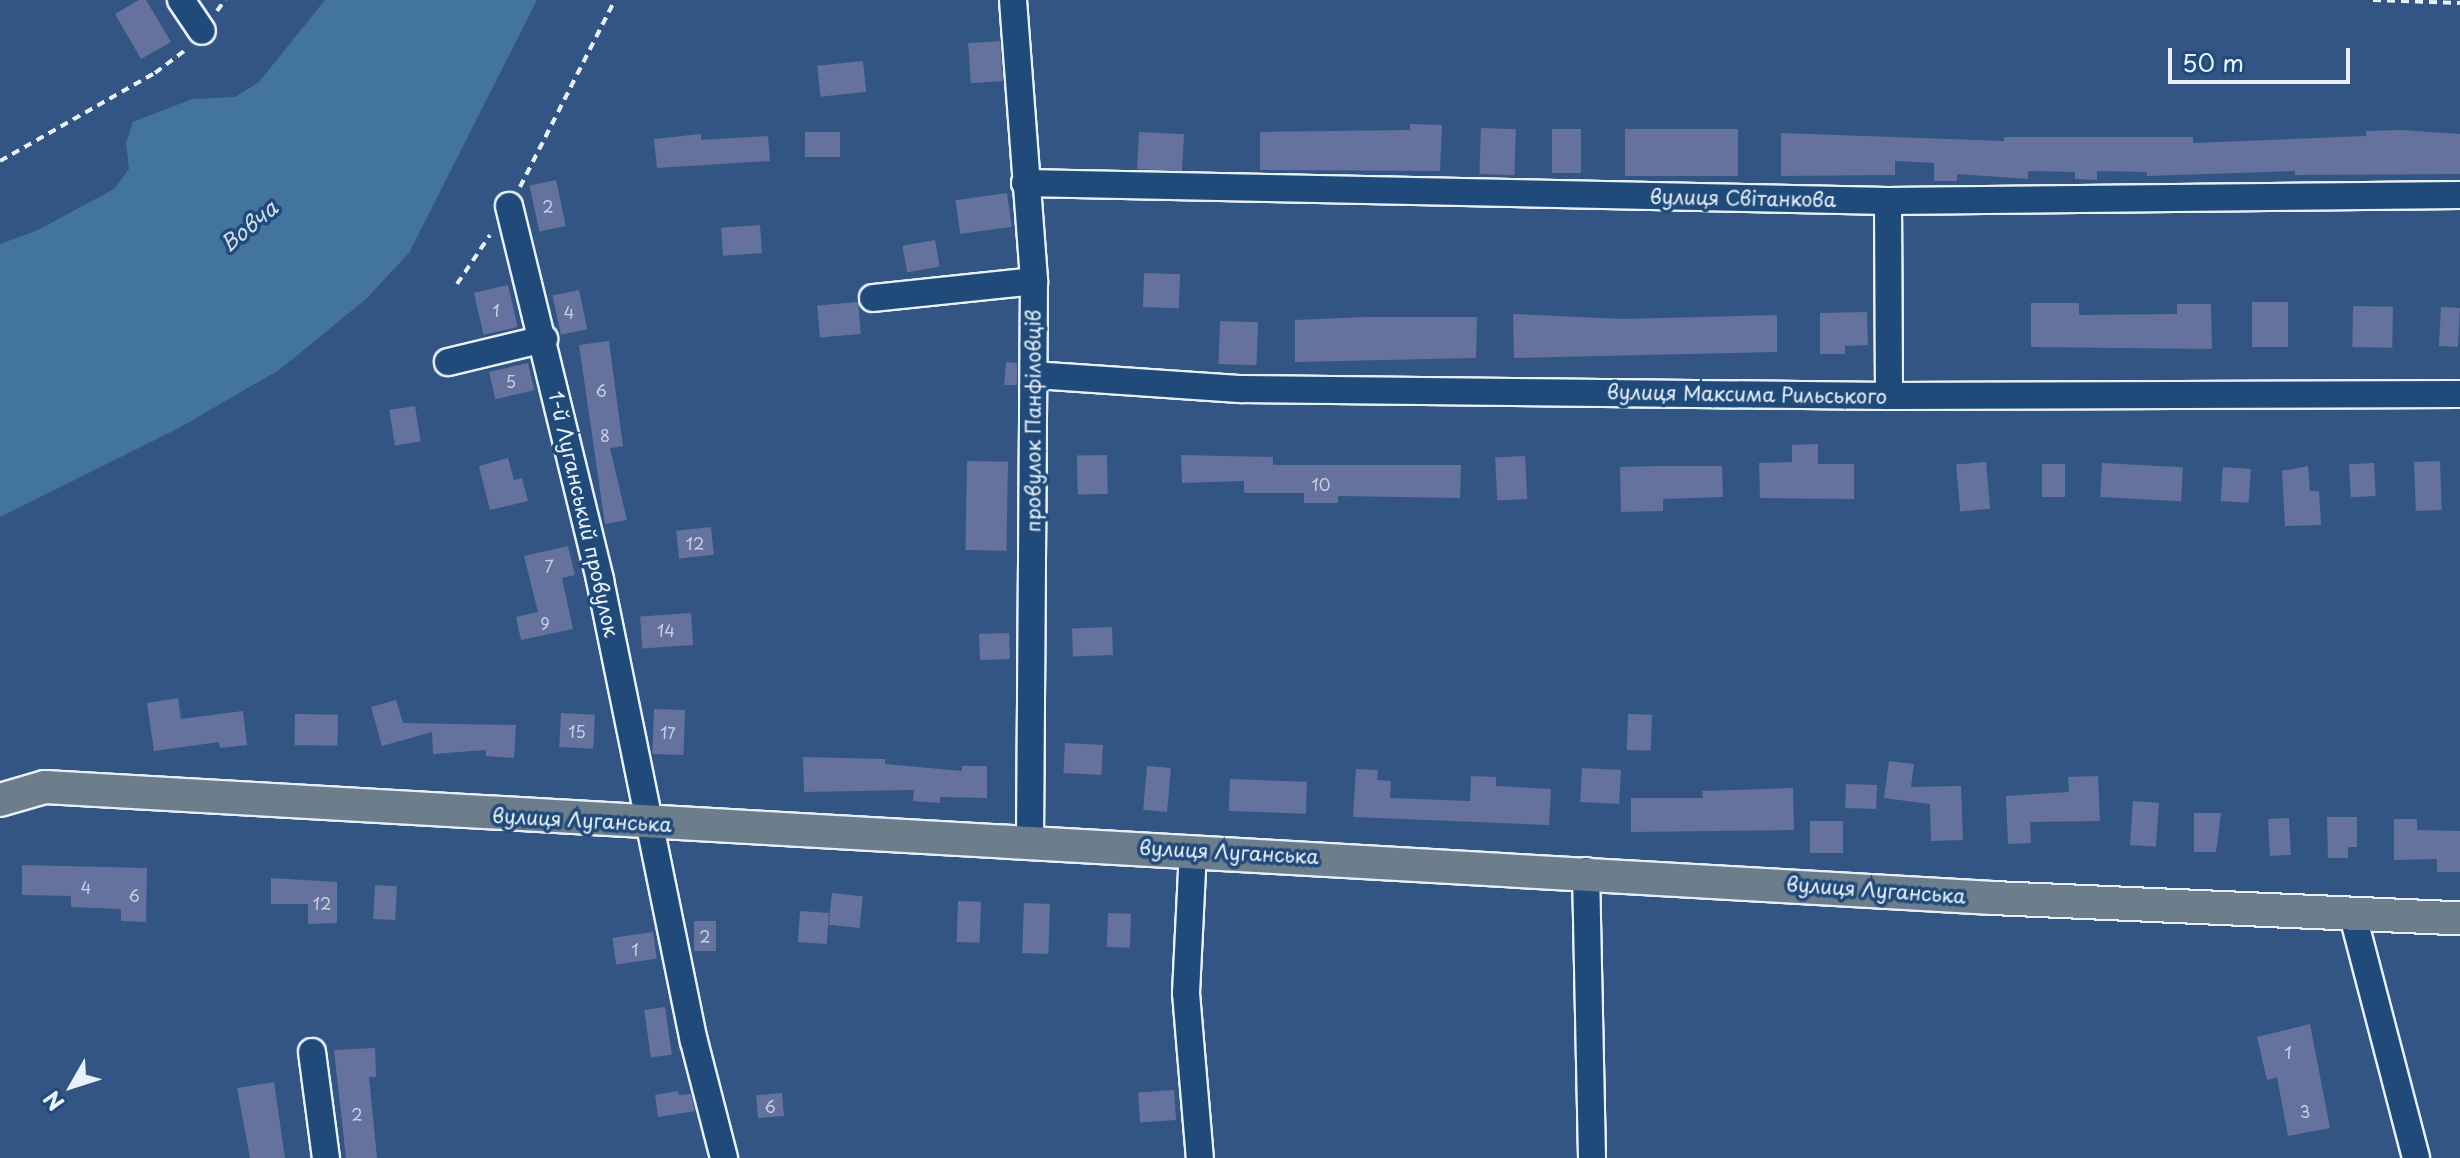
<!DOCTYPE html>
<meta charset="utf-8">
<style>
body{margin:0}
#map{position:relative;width:2460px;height:1158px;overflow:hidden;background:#335584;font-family:"Playpen Sans",sans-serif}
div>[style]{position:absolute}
.water>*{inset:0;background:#4374a0}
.building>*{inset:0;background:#65729d;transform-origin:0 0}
.path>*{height:4px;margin-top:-2px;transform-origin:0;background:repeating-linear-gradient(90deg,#e8f1f8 0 8px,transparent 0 14px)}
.roads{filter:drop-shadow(2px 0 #e8f1f8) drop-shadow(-2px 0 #e8f1f8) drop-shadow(0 2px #e8f1f8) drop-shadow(0 -2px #e8f1f8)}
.minor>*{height:26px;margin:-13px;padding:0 13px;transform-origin:13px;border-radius:13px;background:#1f4a7a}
.major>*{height:32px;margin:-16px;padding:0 16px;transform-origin:16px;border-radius:16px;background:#6c7d8c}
span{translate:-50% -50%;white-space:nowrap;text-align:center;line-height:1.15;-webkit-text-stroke:7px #1f4a7a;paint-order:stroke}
.number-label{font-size:16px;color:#c7d1e1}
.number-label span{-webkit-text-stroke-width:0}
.street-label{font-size:20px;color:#e8f1f8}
.water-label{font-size:22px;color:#cfdeeb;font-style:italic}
.north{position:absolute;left:32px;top:1046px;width:80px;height:80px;-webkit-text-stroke:6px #1f4a7a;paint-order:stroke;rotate:231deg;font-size:22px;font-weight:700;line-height:32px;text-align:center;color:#e8f1f8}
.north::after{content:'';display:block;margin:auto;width:28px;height:36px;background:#e8f1f8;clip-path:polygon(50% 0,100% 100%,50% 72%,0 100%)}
.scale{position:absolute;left:2168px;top:48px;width:182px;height:36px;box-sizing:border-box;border:4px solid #e8f1f8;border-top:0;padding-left:10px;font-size:24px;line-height:28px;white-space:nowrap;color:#e8f1f8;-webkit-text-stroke:6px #1f4a7a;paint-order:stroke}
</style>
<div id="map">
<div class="water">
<div style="clip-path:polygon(325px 0,537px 0,409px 253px,366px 299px,279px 370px,179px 428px,0 517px,0 244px,38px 230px,114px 189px,129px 169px,126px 143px,133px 122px,192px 99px,235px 97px,259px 82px)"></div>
</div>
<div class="building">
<div style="clip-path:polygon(139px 0,146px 0,171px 42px,141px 59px,115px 14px)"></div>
<div style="left:1000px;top:41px;width:40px;height:32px;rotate:86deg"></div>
<div style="left:863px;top:61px;width:31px;height:46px;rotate:84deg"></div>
<div style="clip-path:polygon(1410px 124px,1442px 125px,1440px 171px,1260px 170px,1260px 132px,1410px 130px)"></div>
<div style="left:1481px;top:128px;width:35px;height:46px;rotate:2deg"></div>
<div style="left:1552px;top:129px;width:29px;height:44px"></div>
<div style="left:1738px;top:129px;width:47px;height:113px;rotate:90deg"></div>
<div style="clip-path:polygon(2401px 130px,2460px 134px,2460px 174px,2295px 175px,2295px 171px,2147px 176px,2147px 172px,2097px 171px,2097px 180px,2075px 179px,2075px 172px,2028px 171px,2028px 179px,1957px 174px,1957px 181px,1934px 181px,1934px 163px,1895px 161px,1895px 175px,1781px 176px,1781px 133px,2004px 141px,2004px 137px,2193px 137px,2193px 143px,2366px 136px,2366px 131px)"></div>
<div style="left:805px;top:132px;width:35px;height:25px"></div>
<div style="left:1139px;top:132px;width:45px;height:37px;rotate:3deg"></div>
<div style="clip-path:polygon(701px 134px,701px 140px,768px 136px,770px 161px,657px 168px,654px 139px)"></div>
<div style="left:556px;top:180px;width:47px;height:27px;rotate:78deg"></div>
<div style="left:1007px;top:193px;width:34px;height:52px;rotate:82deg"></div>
<div style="left:760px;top:225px;width:28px;height:39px;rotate:86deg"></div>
<div style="left:935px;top:240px;width:27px;height:33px;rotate:80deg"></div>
<div style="left:1144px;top:273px;width:36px;height:34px;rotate:2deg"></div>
<div style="left:508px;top:285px;width:43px;height:35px;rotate:77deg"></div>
<div style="left:579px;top:290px;width:40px;height:27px;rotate:78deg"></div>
<div style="left:858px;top:302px;width:32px;height:41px;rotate:85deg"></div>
<div style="left:2252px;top:302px;width:36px;height:45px"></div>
<div style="clip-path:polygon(2031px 303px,2079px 303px,2079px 315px,2177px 314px,2177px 304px,2211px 304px,2212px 349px,2031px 347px)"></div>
<div style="left:2353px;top:306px;width:40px;height:41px;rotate:1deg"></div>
<div style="left:2441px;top:307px;width:19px;height:39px;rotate:3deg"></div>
<div style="clip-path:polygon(1867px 312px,1868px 345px,1845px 346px,1845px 354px,1820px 354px,1820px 313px)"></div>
<div style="clip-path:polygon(1513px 314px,1623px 319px,1777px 315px,1777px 352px,1514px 358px)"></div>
<div style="clip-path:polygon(1365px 317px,1477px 317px,1476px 358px,1295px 362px,1295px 320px)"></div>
<div style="left:1220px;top:321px;width:38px;height:43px;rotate:2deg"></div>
<div style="clip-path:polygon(609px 341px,623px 446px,610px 448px,627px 520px,605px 524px,579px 345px)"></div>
<div style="clip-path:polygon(1006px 362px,1017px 363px,1017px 385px,1004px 385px)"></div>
<div style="left:528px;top:363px;width:28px;height:40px;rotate:77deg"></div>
<div style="left:415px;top:406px;width:36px;height:26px;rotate:81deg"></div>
<div style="clip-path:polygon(1818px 444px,1818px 464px,1854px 464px,1854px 499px,1760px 498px,1759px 463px,1792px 462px,1792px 445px)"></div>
<div style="left:1107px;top:455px;width:39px;height:30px;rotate:89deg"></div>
<div style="clip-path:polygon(1181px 455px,1273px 457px,1273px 465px,1461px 465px,1460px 498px,1338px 496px,1338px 503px,1304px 503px,1304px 493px,1244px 493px,1244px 481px,1182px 483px)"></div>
<div style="left:1525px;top:456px;width:43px;height:30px;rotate:87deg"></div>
<div style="clip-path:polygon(508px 458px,514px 480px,522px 478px,528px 501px,490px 510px,479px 466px)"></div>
<div style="left:967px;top:461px;width:41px;height:89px;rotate:1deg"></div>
<div style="left:2440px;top:461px;width:49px;height:26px;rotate:88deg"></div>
<div style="left:1986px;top:462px;width:47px;height:30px;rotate:85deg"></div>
<div style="left:2102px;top:463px;width:81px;height:34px;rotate:3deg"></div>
<div style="left:2374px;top:463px;width:33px;height:25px;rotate:87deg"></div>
<div style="left:2042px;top:464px;width:23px;height:33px"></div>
<div style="clip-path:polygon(1662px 466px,1722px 466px,1723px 497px,1663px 499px,1663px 511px,1621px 512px,1620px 467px)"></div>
<div style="clip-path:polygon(2308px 466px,2310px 491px,2319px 491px,2321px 525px,2285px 526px,2282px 471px)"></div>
<div style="left:2223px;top:467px;width:28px;height:34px;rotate:4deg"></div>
<div style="left:711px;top:527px;width:28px;height:35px;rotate:84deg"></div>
<div style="clip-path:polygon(568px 546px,575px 575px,562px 578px,573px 629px,521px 640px,516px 617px,538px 612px,524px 556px)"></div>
<div style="left:691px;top:613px;width:32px;height:51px;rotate:86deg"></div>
<div style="left:1112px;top:627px;width:28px;height:40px;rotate:88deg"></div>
<div style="left:1009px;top:633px;width:26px;height:30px;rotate:88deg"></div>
<div style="clip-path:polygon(178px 698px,181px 719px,243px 711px,247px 745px,220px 748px,219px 742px,154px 751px,147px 703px)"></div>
<div style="clip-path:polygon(396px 700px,403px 723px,516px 725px,514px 758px,486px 756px,486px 750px,433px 754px,432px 732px,382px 746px,371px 707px)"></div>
<div style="left:654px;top:709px;width:31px;height:45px;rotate:2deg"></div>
<div style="left:561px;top:713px;width:34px;height:34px;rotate:3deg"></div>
<div style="left:295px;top:714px;width:43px;height:31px;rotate:1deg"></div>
<div style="left:1628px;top:714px;width:24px;height:36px;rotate:2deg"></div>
<div style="left:1065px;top:743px;width:38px;height:30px;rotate:3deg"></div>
<div style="clip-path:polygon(803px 757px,885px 759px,885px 764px,962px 771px,962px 766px,987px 766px,987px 798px,940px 797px,940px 803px,913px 801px,914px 790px,804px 792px)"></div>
<div style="clip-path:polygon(1889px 761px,1914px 764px,1911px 787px,1961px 786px,1963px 840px,1931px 841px,1930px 804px,1884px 798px)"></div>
<div style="left:1147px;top:766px;width:24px;height:44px;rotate:5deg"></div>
<div style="left:1582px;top:768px;width:39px;height:34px;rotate:3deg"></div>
<div style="clip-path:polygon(1356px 769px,1378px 770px,1377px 780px,1391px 781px,1390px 798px,1470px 801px,1471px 776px,1496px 777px,1496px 786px,1551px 789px,1549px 825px,1353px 817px)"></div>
<div style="clip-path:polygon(2098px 776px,2100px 821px,2030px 822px,2031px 843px,2008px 844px,2006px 796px,2069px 792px,2068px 777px)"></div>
<div style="left:1230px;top:779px;width:77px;height:32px;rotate:2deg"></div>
<div style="left:1846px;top:784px;width:31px;height:24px;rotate:2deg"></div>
<div style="clip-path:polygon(1793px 788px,1794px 830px,1631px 832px,1631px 798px,1703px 798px,1702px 791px)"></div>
<div style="left:2133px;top:801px;width:26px;height:44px;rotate:4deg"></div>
<div style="clip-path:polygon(2194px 813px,2221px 813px,2216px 852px,2194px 852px)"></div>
<div style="clip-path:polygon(2327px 817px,2357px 817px,2357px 847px,2348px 847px,2348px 858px,2328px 858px)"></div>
<div style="left:2289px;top:818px;width:37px;height:21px;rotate:87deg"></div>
<div style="clip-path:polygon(2394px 819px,2417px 819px,2417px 830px,2460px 831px,2460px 872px,2437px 872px,2437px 859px,2394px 860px)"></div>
<div style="left:1810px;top:821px;width:33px;height:32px"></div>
<div style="clip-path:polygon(22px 865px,147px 868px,146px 922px,121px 921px,121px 909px,71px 907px,71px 896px,22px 895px)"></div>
<div style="clip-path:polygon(271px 878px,337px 882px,337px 923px,308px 924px,308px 904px,271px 904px)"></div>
<div style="left:375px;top:885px;width:22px;height:34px;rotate:3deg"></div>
<div style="left:832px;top:893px;width:31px;height:32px;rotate:6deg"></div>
<div style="left:958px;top:901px;width:23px;height:41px;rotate:2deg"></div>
<div style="left:1024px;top:903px;width:26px;height:50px;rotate:2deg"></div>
<div style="left:800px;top:911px;width:29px;height:31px;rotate:4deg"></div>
<div style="left:1108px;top:913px;width:23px;height:34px;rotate:2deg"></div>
<div style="left:716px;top:921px;width:30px;height:22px;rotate:90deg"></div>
<div style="left:653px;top:932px;width:27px;height:41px;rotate:82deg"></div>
<div style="left:665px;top:1007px;width:48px;height:21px;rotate:82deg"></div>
<div style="clip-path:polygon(2310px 1024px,2330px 1128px,2288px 1136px,2277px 1077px,2267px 1080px,2257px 1037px)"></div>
<div style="clip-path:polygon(375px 1048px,376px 1077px,369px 1077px,377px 1158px,346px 1158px,334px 1050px)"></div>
<div style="clip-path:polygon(274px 1082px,285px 1158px,250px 1158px,237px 1088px)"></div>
<div style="left:1174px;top:1090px;width:30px;height:36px;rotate:86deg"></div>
<div style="clip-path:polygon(678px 1091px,679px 1095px,691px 1094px,695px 1111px,658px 1117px,655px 1095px)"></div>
<div style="left:782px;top:1093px;width:23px;height:26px;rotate:85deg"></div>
</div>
<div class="path">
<div style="left:2373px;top:0;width:87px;rotate:2deg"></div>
<div style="left:217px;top:11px;width:14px;rotate:-54deg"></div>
<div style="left:0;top:161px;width:178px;rotate:-29.6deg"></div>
<div style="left:155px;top:73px;width:40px;rotate:-37deg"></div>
<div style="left:520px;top:187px;width:210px;rotate:-63.1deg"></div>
<div style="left:457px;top:284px;width:59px;rotate:-56deg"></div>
</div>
<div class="roads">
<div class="minor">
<div style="left:181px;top:0;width:37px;rotate:56deg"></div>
<div style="left:1013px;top:0;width:282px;rotate:85.7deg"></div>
<div style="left:1034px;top:281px;width:561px;rotate:90.41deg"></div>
<div style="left:1025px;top:183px;width:863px;rotate:1.19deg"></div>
<div style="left:1888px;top:201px;width:572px;rotate:-0.6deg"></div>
<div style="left:1888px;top:201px;width:195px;rotate:89.7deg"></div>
<div style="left:509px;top:206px;width:385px;rotate:76.3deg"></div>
<div style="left:600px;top:580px;width:470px;rotate:78.5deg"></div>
<div style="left:694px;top:1041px;width:121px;rotate:75.6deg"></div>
<div style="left:873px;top:298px;width:162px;rotate:-6deg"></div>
<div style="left:448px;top:362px;width:99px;rotate:-13.5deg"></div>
<div style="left:1034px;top:375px;width:207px;rotate:3.9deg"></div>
<div style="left:1241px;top:389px;width:648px;rotate:0.62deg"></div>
<div style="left:1889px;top:396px;width:571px;rotate:-0.2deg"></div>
<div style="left:1193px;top:850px;width:143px;rotate:92.8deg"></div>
<div style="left:1186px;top:993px;width:166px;rotate:85.2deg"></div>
<div style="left:1586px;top:871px;width:287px;rotate:88.8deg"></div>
<div style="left:2352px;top:912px;width:254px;rotate:75.4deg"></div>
<div style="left:312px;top:1052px;width:107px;rotate:82.5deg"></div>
</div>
<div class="major">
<div style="left:0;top:800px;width:47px;rotate:-16.1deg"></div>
<div style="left:45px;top:787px;width:1951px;rotate:3.26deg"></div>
<div style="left:1993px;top:898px;width:467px;rotate:2.5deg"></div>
</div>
</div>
<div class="number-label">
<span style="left:548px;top:206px">2</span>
<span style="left:496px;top:310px">1</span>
<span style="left:569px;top:312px">4</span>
<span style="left:511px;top:381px">5</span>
<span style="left:601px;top:390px">6</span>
<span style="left:605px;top:435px">8</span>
<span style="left:1321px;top:484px">10</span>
<span style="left:695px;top:543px">12</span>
<span style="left:549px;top:566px">7</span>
<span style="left:545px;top:623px">9</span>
<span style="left:666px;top:630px">14</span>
<span style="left:577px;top:731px">15</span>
<span style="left:668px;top:732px">17</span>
<span style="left:86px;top:887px">4</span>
<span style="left:134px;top:895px">6</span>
<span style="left:322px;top:903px">12</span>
<span style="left:705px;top:936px">2</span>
<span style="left:635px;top:949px">1</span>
<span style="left:2288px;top:1052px">1</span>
<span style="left:770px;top:1106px">6</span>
<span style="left:2305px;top:1111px">3</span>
<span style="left:357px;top:1114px">2</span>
</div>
<div class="street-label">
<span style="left:1743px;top:198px;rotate:1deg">вулиця Світанкова</span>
<span style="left:1747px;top:394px;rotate:1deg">вулиця Максима Рильського</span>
<span style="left:1033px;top:421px;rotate:-90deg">провулок Панфіловців</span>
<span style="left:584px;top:514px;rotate:77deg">1-й Луганський провулок</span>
<span style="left:582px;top:820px;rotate:3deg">вулиця Луганська</span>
<span style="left:1229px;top:852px;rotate:3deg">вулиця Луганська</span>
<span style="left:1876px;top:890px;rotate:4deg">вулиця Луганська</span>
</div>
<div class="water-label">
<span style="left:248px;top:225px;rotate:-40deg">Вовча</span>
</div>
<div class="north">N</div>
<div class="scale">50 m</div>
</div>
